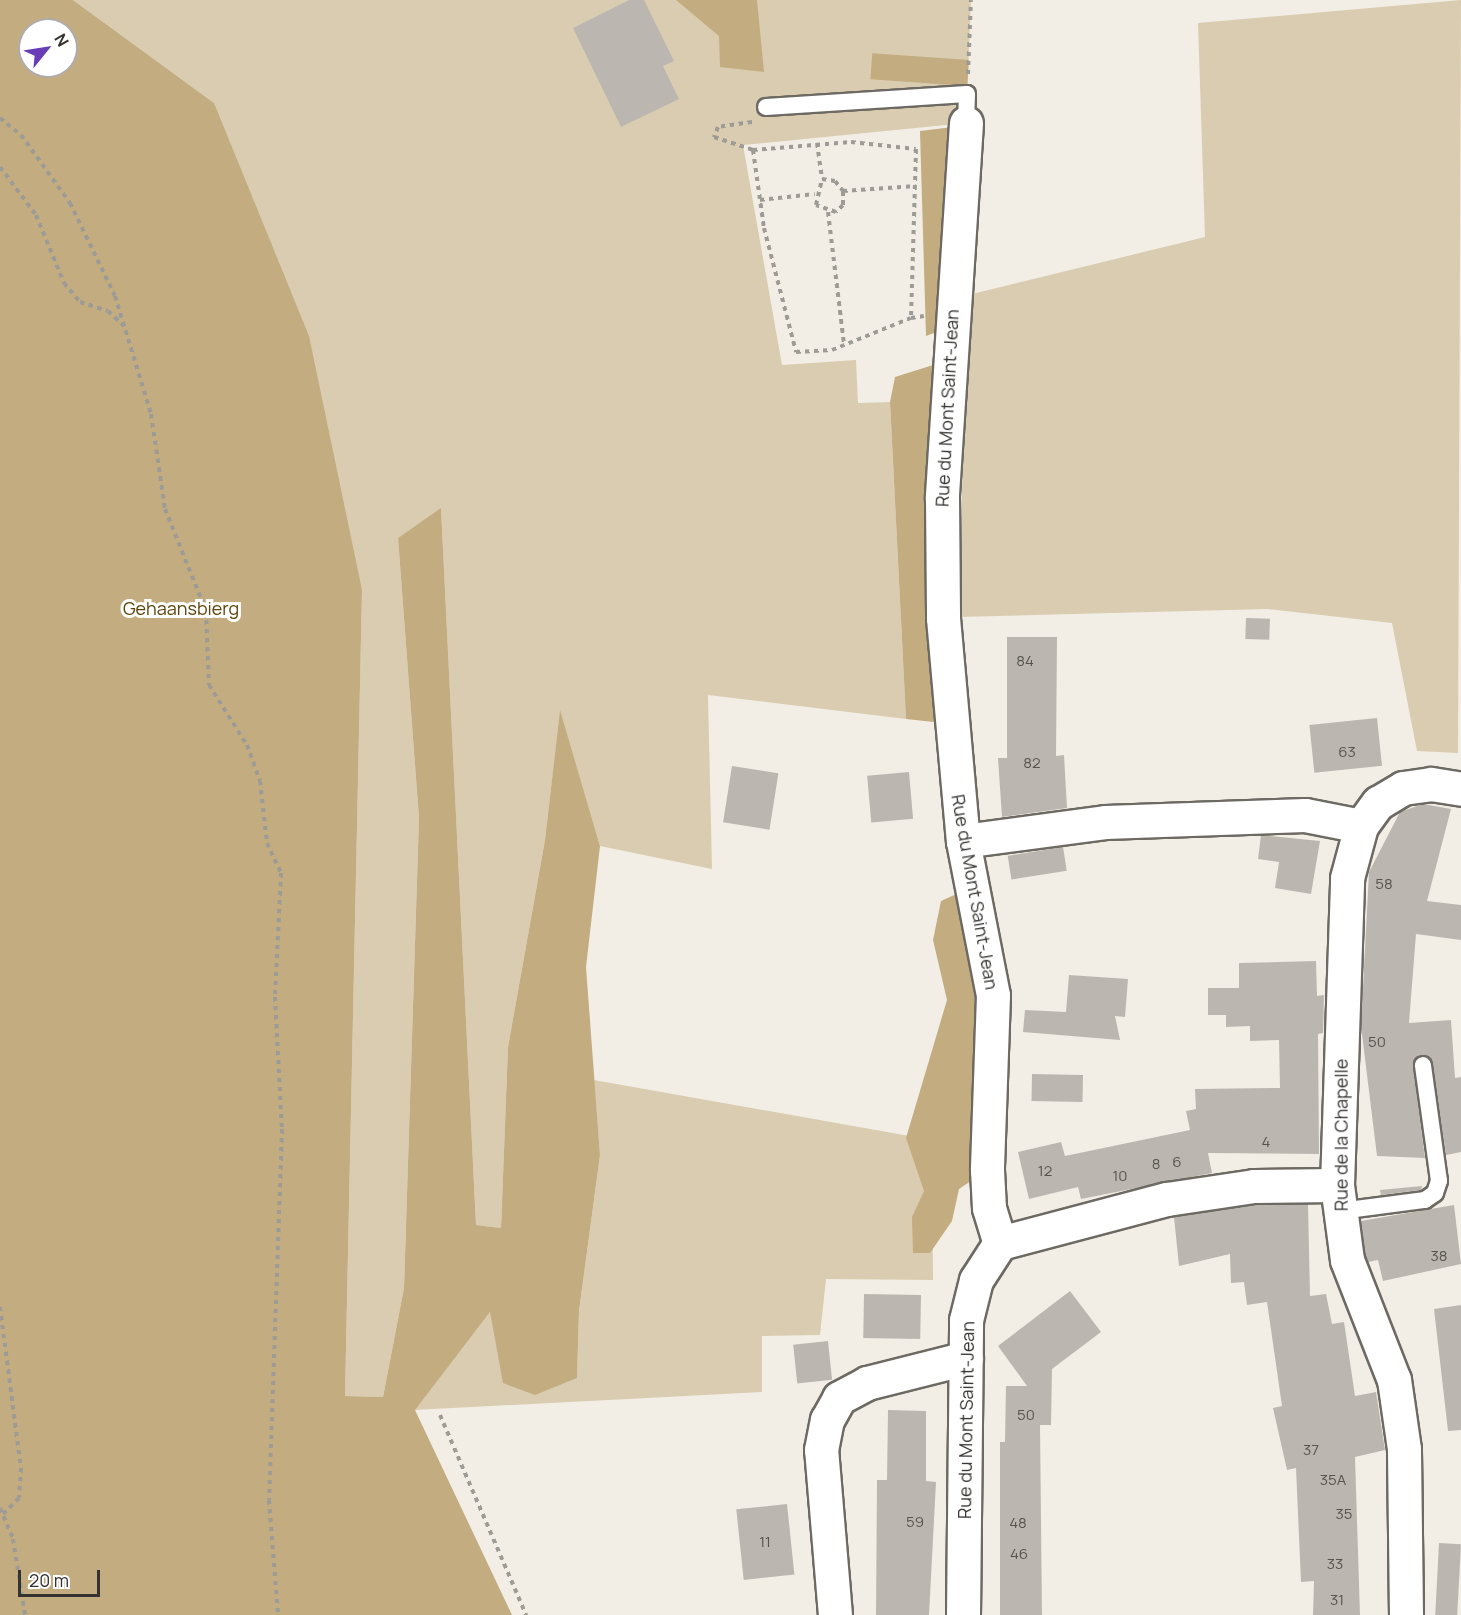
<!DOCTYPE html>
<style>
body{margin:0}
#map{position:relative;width:1461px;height:1615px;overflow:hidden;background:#f2eee6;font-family:Manrope,sans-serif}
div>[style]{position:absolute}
.green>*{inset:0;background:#daccb0}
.forest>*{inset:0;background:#c3ac80;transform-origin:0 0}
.building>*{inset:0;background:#bbb7b0;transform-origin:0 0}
.path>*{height:4px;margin-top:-2px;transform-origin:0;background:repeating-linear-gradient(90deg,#9d9b95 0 4.5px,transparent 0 9px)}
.roads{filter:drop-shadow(2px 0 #6d6963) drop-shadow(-2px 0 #6d6963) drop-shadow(0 2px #6d6963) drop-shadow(0 -2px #6d6963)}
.service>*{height:16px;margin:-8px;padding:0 8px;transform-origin:8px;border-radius:8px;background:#fff}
.minor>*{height:33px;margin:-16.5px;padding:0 16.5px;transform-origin:16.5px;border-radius:16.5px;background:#fff}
span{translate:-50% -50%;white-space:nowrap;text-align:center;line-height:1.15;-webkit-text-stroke:6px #fff;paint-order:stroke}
.number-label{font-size:15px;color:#565450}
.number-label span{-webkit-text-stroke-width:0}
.street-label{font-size:18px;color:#343330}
.park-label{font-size:18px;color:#5c440b}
.north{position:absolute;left:18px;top:18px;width:60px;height:60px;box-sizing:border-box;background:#fff;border:2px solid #aeadac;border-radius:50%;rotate:60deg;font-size:16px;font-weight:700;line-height:24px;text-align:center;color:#343330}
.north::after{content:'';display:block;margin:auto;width:21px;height:27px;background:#683db5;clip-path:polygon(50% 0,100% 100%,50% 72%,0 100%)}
.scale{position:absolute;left:18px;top:1570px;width:82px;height:27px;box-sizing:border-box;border:3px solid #343330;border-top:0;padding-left:8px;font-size:18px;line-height:21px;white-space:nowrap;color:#343330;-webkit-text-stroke:4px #fff;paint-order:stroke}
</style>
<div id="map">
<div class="green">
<div style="clip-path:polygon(73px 0,971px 0,966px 123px,743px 145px,782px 365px,856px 360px,858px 403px,890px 402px,906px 719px,708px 695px,712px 869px,600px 846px,560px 712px,545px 840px,508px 1047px,501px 1228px,476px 1225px,441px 509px,398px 538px,419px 818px,404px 1288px,383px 1397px,345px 1396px,362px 590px,214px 103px)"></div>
<div style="clip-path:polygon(1461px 0,1458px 753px,1417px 751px,1392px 623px,1267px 609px,958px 617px,968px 295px,1205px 237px,1198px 23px)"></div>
<div style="clip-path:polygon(594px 1080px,932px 1140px,933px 1280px,826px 1279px,820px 1335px,762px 1336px,762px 1392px,414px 1410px,490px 1312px,577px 1377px,579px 1311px,600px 1155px)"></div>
</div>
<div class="forest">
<div style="clip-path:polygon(evenodd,0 0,73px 0,214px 103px,309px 336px,362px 590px,345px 1396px,383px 1397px,404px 1288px,419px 818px,398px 538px,441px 508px,476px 1225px,501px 1228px,508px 1047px,545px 840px,560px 710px,600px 846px,586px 967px,600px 1155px,579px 1311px,577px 1378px,535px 1395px,503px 1383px,490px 1312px,415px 1410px,512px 1615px,0 1615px,0 0,30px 30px,66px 30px,66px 66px,30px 66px,30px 30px)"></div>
<div style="clip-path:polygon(676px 0,757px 0,764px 72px,720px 67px,719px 36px)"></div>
<div style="left:969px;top:60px;width:26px;height:97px;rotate:94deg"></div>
<div style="clip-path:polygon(953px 127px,947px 328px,926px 336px,920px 131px)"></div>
<div style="clip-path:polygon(949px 360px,952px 724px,906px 719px,890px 402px,895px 377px)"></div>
<div style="clip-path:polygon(972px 887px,987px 1170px,959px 1189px,952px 1221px,930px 1253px,913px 1253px,912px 1217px,924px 1191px,906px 1138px,947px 1000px,933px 940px,941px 901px)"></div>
</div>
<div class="building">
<div style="clip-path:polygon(629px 0,644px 0,674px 61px,663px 66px,679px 99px,621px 127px,573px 28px)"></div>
<div style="left:1246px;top:618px;width:24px;height:21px;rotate:2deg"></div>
<div style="clip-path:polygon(1007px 637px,1057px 637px,1056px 756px,1064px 755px,1067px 808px,1002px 817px,998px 758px,1007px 758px)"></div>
<div style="left:1377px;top:718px;width:48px;height:68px;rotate:84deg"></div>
<div style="left:732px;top:766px;width:47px;height:57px;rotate:9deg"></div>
<div style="left:909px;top:772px;width:47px;height:42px;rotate:85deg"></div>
<div style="clip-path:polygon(1423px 804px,1451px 809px,1427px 901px,1461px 905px,1461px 940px,1416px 934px,1409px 1023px,1451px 1020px,1455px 1078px,1461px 1077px,1461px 1152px,1446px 1155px,1433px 1064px,1422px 1055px,1413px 1066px,1425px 1158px,1377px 1156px,1361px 1026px,1369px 872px,1400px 812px)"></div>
<div style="clip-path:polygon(1261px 835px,1320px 841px,1311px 894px,1275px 888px,1279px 862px,1258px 859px)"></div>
<div style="left:1063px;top:847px;width:24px;height:56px;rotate:81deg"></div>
<div style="clip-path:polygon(1316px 961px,1317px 996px,1324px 995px,1323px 1033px,1318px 1034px,1319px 1154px,1208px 1153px,1212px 1173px,1081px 1199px,1078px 1187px,1029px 1199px,1018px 1152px,1061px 1142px,1065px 1156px,1190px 1130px,1186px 1111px,1196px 1109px,1195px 1089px,1280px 1088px,1279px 1040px,1250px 1041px,1250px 1026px,1226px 1027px,1226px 1015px,1208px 1015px,1208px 988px,1239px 988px,1239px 963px)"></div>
<div style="clip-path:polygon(1069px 975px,1128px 979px,1125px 1017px,1115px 1016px,1120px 1040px,1023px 1032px,1025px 1010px,1066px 1012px)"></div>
<div style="left:1032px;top:1074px;width:51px;height:27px;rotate:1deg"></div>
<div style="clip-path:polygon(1422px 1186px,1421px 1190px,1381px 1195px,1380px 1190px)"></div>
<div style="clip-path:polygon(1308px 1204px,1310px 1296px,1326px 1294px,1332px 1324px,1344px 1322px,1355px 1396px,1376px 1392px,1385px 1450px,1355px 1457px,1360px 1615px,1313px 1615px,1314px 1581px,1301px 1582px,1296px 1468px,1287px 1470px,1273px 1408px,1282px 1406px,1267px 1302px,1247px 1305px,1244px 1282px,1231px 1283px,1230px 1254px,1179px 1266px,1174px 1217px,1256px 1205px)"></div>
<div style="clip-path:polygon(1454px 1205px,1461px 1264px,1383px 1281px,1378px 1260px,1368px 1262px,1365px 1255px,1361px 1221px)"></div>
<div style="clip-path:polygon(1070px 1291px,1101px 1332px,1052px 1369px,1051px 1425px,1040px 1425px,1042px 1615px,1000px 1615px,1000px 1442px,1005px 1442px,1006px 1386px,1027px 1386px,998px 1346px)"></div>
<div style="left:864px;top:1294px;width:57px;height:44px;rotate:1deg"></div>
<div style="clip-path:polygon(1461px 1305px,1461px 1430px,1448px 1431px,1434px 1309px)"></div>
<div style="left:828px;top:1341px;width:39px;height:35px;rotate:84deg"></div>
<div style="clip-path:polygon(888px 1410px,926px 1411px,926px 1481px,936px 1482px,929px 1615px,876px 1615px,877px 1480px,887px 1480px)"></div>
<div style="left:787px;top:1504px;width:71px;height:51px;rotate:84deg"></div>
<div style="left:1439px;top:1543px;width:22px;height:72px;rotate:3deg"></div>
</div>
<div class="path">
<div style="left:968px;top:74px;width:74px;rotate:-87.7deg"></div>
<div style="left:0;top:118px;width:27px;rotate:39deg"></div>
<div style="left:21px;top:135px;width:84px;rotate:54.2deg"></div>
<div style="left:70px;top:203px;width:103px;rotate:64.2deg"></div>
<div style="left:115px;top:296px;width:123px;rotate:73deg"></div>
<div style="left:151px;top:414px;width:96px;rotate:81.6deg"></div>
<div style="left:165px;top:509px;width:110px;rotate:68.1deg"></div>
<div style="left:206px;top:611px;width:74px;rotate:87.7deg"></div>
<div style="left:209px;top:685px;width:71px;rotate:57.7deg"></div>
<div style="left:247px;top:745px;width:38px;rotate:70deg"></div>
<div style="left:260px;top:781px;width:62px;rotate:83.6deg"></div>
<div style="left:267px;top:843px;width:33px;rotate:65deg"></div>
<div style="left:281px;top:873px;width:124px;rotate:92.8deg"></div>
<div style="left:275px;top:997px;width:132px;rotate:87deg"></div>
<div style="left:282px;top:1129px;width:371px;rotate:92deg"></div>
<div style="left:269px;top:1500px;width:115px;rotate:85.5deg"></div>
<div style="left:752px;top:122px;width:34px;rotate:172deg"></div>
<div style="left:718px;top:127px;width:11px;rotate:112deg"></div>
<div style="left:714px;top:137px;width:41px;rotate:18.4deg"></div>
<div style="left:753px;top:150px;width:98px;rotate:-4.7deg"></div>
<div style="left:851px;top:142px;width:65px;rotate:6.1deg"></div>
<div style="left:916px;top:149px;width:169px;rotate:91.7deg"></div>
<div style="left:911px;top:318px;width:13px;rotate:-9deg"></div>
<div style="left:817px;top:143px;width:36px;rotate:82deg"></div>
<div style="left:753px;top:150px;width:79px;rotate:82deg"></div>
<div style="left:764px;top:228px;width:128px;rotate:75.5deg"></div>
<div style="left:796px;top:352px;width:36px;rotate:-3deg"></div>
<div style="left:832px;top:350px;width:85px;rotate:-22.1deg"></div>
<div style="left:0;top:167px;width:60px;rotate:53.1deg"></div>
<div style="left:36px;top:215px;width:74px;rotate:67.6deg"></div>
<div style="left:64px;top:283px;width:25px;rotate:50deg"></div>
<div style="left:80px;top:302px;width:29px;rotate:18deg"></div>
<div style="left:108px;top:311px;width:25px;rotate:43deg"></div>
<div style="left:843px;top:191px;width:14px;rotate:90deg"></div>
<div style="left:843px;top:205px;width:10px;rotate:135deg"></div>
<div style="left:836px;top:212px;width:21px;rotate:-161deg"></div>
<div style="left:816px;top:205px;width:27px;rotate:-77deg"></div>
<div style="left:822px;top:179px;width:13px;rotate:9deg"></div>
<div style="left:835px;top:181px;width:13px;rotate:51deg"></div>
<div style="left:843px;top:191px;width:73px;rotate:-3.9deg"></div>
<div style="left:760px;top:200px;width:55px;rotate:-6.2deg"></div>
<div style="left:828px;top:212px;width:134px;rotate:83.1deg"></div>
<div style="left:0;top:1307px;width:162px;rotate:82.6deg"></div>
<div style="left:21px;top:1468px;width:30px;rotate:94deg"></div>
<div style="left:19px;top:1498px;width:27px;rotate:135deg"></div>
<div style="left:440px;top:1415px;width:218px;rotate:66.7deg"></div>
<div style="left:0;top:1508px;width:34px;rotate:67deg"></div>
<div style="left:13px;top:1539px;width:77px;rotate:81deg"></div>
</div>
<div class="roads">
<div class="service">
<div style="left:766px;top:107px;width:201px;rotate:-3.7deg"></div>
<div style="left:967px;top:94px;width:29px;rotate:92deg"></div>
<div style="left:1340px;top:1211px;width:86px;rotate:-7.4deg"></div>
<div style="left:1425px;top:1200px;width:12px;rotate:-35deg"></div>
<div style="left:1435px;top:1193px;width:13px;rotate:-72deg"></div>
<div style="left:1439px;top:1181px;width:117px;rotate:-97.9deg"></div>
</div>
<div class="minor">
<div style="left:966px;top:123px;width:376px;rotate:93.7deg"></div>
<div style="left:942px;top:498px;width:120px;rotate:89.5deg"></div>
<div style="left:943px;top:618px;width:224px;rotate:84.9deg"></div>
<div style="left:963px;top:841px;width:157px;rotate:79deg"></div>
<div style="left:993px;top:995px;width:175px;rotate:92deg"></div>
<div style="left:987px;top:1170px;width:38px;rotate:87deg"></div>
<div style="left:989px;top:1208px;width:37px;rotate:73deg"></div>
<div style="left:963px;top:841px;width:143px;rotate:-7.6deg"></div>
<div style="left:1105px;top:822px;width:200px;rotate:-2deg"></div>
<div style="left:1305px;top:815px;width:57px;rotate:11.1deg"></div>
<div style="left:1000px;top:1243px;width:173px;rotate:-14.8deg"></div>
<div style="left:1167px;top:1199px;width:88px;rotate:-8.5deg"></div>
<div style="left:1254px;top:1186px;width:83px;rotate:-0.7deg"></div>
<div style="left:835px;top:1615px;width:166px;rotate:-94.8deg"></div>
<div style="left:821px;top:1450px;width:31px;rotate:-79deg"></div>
<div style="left:827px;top:1420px;width:25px;rotate:-61deg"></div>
<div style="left:839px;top:1398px;width:32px;rotate:-28deg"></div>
<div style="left:867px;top:1383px;width:102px;rotate:-14.2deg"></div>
<div style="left:963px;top:1615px;width:295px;rotate:-89.4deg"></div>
<div style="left:966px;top:1320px;width:41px;rotate:-76deg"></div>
<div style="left:976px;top:1280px;width:44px;rotate:-57deg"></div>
<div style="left:1406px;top:1615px;width:166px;rotate:-90.7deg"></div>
<div style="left:1404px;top:1449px;width:70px;rotate:-98.2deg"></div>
<div style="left:1394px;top:1380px;width:129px;rotate:-111.4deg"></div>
<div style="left:1347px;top:1260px;width:76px;rotate:-97.6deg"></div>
<div style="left:1337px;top:1185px;width:307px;rotate:-88.1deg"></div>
<div style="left:1347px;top:878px;width:54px;rotate:-74.9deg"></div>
<div style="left:1361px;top:826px;width:29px;rotate:-54deg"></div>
<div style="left:1378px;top:803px;width:29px;rotate:-31deg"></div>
<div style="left:1403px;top:788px;width:28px;rotate:-8deg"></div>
<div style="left:1431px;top:784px;width:30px;rotate:9deg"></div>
</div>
</div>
<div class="number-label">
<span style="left:1025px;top:661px">84</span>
<span style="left:1347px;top:752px">63</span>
<span style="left:1032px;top:763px">82</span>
<span style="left:1384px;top:884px">58</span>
<span style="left:1377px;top:1042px">50</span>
<span style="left:1266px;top:1142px">4</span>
<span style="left:1177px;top:1162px">6</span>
<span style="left:1156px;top:1164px">8</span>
<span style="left:1045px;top:1171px">12</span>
<span style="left:1120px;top:1176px">10</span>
<span style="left:1439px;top:1256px">38</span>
<span style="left:1026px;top:1415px">50</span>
<span style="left:1311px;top:1450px">37</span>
<span style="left:1333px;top:1480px">35A</span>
<span style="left:1344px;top:1514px">35</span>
<span style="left:915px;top:1522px">59</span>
<span style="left:1018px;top:1523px">48</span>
<span style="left:765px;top:1542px">11</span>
<span style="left:1019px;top:1554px">46</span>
<span style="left:1335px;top:1564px">33</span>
<span style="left:1337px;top:1600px">31</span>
</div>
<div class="street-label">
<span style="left:947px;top:408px;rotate:-87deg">Rue du Mont Saint-Jean</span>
<span style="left:975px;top:892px;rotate:80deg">Rue du Mont Saint-Jean</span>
<span style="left:1341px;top:1135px;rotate:-90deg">Rue de la Chapelle</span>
<span style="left:966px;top:1420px;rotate:-89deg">Rue du Mont Saint-Jean</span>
</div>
<div class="park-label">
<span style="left:181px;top:608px">Gehaansbierg</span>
</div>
<div class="north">N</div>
<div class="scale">20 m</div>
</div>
